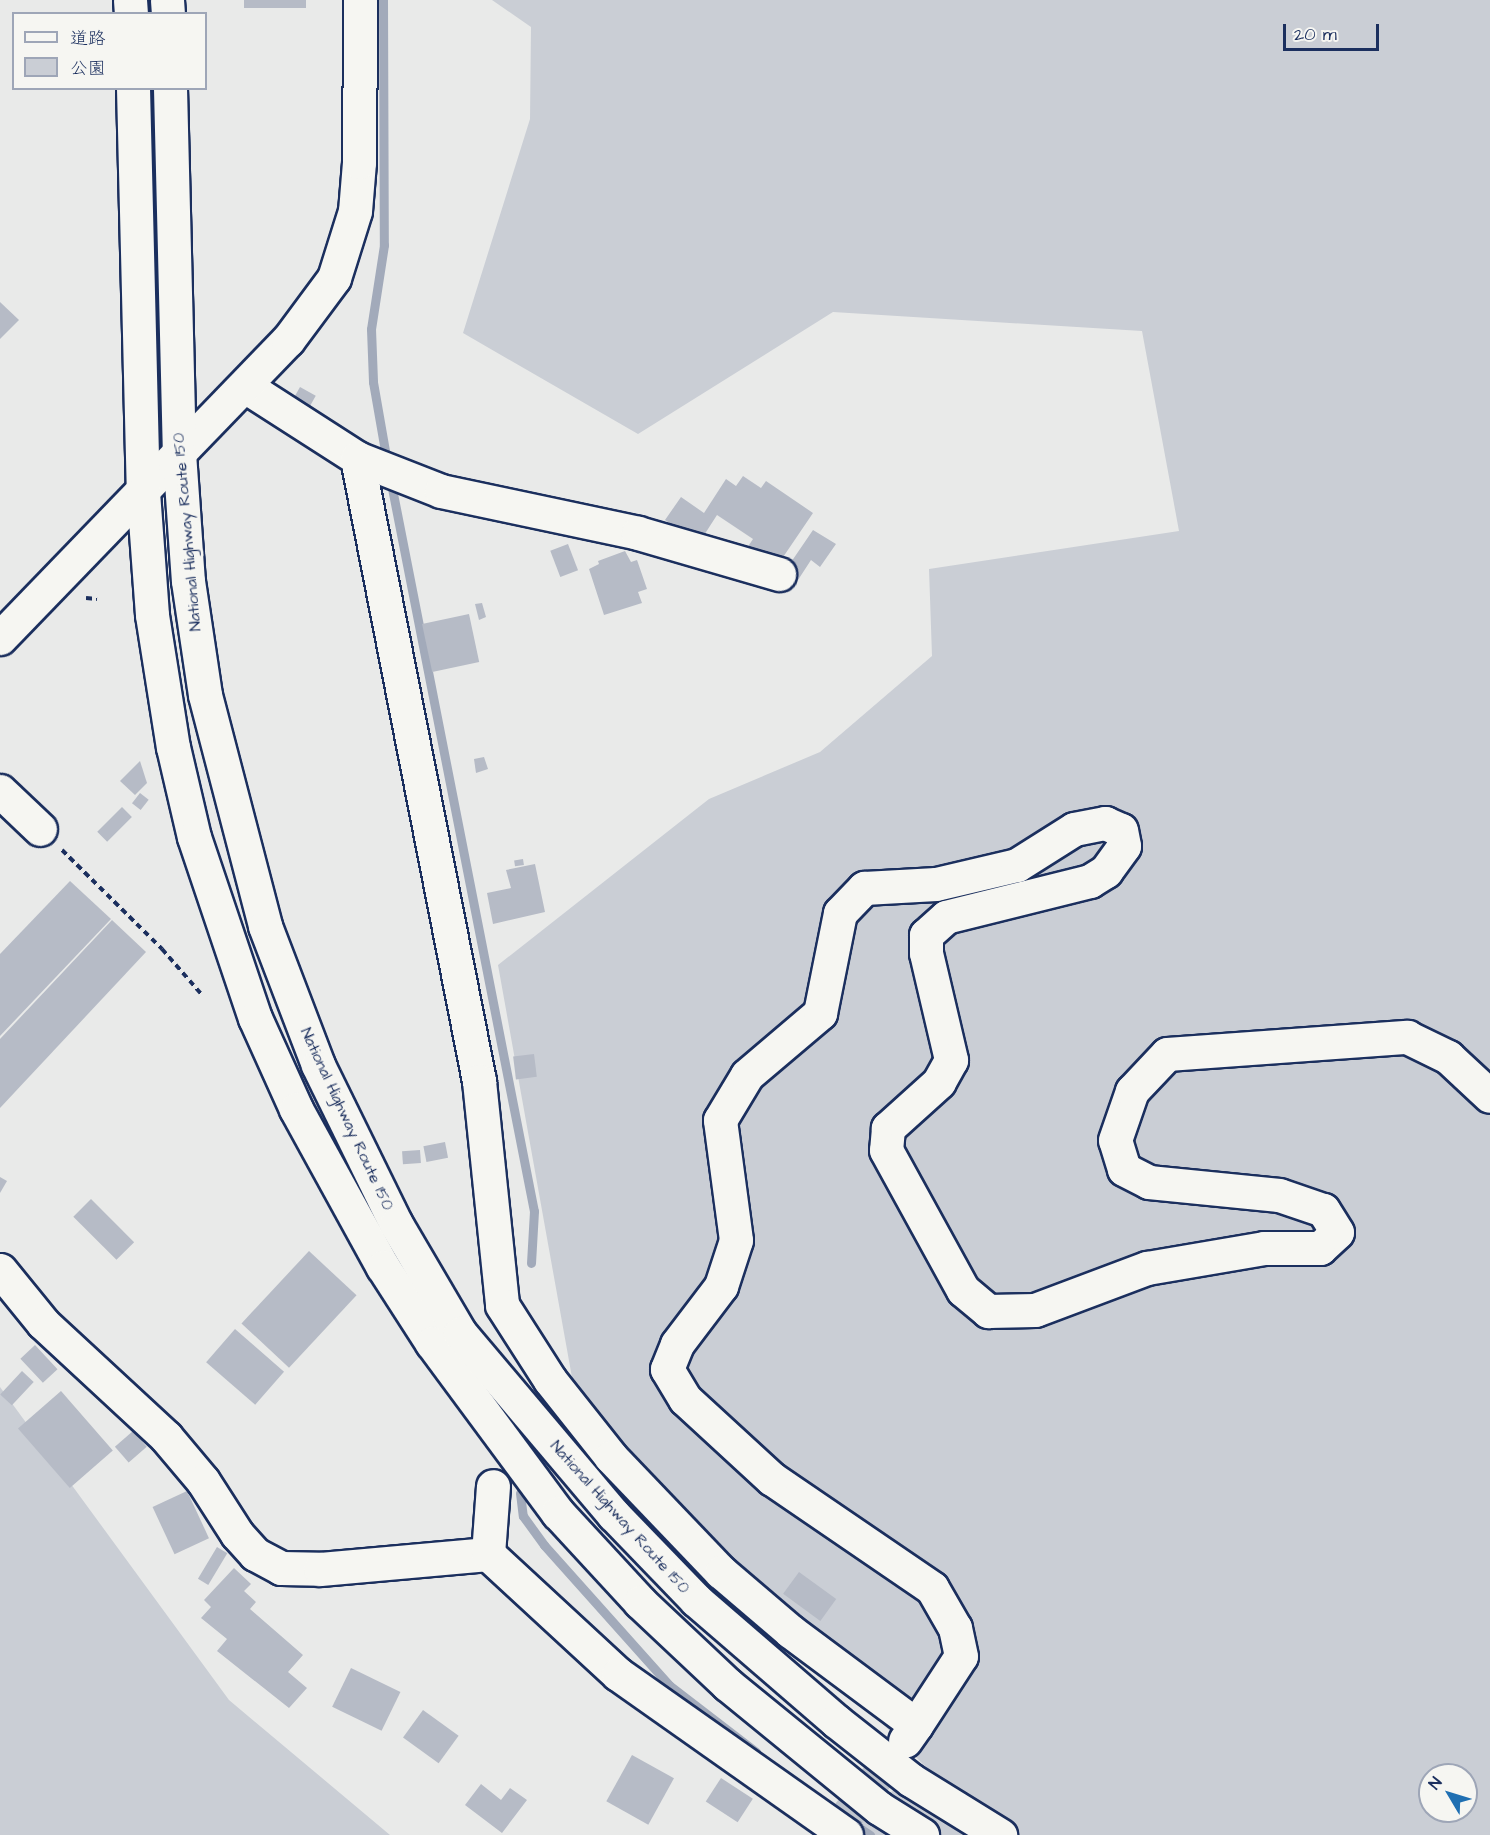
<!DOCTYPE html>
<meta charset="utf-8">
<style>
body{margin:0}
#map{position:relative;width:1490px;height:1835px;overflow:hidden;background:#e9eae9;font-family:"Architects Daughter","Klee One",sans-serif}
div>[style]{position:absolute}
.green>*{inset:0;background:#caced5}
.stream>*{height:9px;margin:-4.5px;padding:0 4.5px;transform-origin:4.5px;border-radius:4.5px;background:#a2aaba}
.building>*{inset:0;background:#b6bbc6;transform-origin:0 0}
.minor-tunnel>*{height:33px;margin-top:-16.5px;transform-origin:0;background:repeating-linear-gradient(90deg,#c0c5cd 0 33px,transparent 0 49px)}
.path>*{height:4px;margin-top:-2px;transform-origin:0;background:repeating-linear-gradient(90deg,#1b2f5e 0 6px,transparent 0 10.5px)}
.roads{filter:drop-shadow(2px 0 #1b2f5e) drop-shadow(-2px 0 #1b2f5e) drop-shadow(0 2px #1b2f5e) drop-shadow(0 -2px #1b2f5e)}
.minor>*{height:33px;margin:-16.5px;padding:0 16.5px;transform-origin:16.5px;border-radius:16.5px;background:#f6f6f2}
.highway>*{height:33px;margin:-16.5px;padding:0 16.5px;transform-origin:16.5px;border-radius:16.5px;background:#f6f6f2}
span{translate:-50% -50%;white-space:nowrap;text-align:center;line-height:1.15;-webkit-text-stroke:5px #f6f6f2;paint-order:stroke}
.street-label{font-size:16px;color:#1b2f5e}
.legend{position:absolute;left:12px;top:12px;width:195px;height:78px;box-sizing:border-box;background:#f6f6f2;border:2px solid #9ea6b7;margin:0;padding:8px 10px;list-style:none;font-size:18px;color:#1b2f5e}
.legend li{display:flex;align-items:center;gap:12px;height:30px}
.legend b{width:30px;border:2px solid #9ea6b7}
.north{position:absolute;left:1418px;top:1763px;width:60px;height:60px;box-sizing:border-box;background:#f6f6f2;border:2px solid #9ea6b7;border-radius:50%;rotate:308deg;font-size:16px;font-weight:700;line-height:24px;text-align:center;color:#1b2f5e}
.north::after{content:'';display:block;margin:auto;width:21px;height:27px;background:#1f6fb2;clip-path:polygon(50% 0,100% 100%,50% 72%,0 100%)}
.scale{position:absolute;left:1283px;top:24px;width:96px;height:27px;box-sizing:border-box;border:3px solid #1b2f5e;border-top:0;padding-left:8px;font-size:18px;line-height:21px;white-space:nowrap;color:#1b2f5e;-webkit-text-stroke:4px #f6f6f2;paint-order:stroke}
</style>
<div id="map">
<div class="green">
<div style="clip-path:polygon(evenodd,492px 0,1490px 0,1490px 1835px,994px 1835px,580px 1422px,498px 965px,709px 799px,820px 752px,932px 656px,929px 569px,1179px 531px,1142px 331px,833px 312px,638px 434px,463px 333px,530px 119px,531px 27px,492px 0,1430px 1775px,1466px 1775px,1466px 1811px,1430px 1811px,1430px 1775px)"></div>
<div style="clip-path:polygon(0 1387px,229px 1700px,390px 1835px,0 1835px)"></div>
<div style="clip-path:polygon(911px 1780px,980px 1835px,819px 1835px)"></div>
</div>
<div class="stream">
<div style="left:383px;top:0;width:245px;rotate:89.8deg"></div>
<div style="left:384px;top:245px;width:85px;rotate:98.8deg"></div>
<div style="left:371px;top:329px;width:53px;rotate:87.8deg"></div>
<div style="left:373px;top:382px;width:81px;rotate:80.1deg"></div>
<div style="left:390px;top:478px;width:747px;rotate:78.89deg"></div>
<div style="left:534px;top:1211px;width:52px;rotate:93.3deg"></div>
<div style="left:520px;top:1493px;width:23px;rotate:83deg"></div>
<div style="left:523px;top:1516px;width:36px;rotate:54deg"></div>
<div style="left:544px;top:1545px;width:188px;rotate:48.2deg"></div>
<div style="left:669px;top:1685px;width:110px;rotate:37.6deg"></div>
<div style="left:852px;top:1823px;width:22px;rotate:34deg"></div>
</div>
<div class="building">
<div style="left:244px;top:0;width:62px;height:8px"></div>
<div style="clip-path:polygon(0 302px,19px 320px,0 339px)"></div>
<div style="left:300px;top:387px;width:18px;height:13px;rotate:29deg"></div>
<div style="clip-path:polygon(743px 476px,761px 488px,766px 481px,813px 513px,775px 569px,745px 551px,753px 539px,717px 515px,699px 543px,665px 520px,681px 497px,704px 513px,726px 479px,736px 486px)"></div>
<div style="clip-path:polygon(813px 530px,836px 544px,820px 567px,811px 560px,798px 580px,785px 571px)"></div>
<div style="left:568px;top:544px;width:28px;height:19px;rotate:69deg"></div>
<div style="clip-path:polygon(625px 551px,631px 562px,637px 560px,647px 589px,638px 592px,642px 603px,604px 615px,589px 569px,599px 564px,598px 561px)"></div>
<div style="clip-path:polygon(482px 603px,486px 617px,479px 620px,475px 604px)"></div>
<div style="left:469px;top:614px;width:49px;height:48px;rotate:78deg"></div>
<div style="clip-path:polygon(484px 757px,488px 769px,476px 773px,474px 759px)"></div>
<div style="clip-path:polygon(140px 761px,147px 783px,135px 795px,120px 781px)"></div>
<div style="left:140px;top:793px;width:11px;height:13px;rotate:38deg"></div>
<div style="left:122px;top:807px;width:14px;height:35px;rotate:45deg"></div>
<div style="left:523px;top:859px;width:6px;height:9px;rotate:81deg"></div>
<div style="clip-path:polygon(535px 864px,545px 912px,493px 924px,487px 893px,511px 888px,506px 870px)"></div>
<div style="clip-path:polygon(70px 881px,111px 919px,0 1036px,0 954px)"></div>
<div style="clip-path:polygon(112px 920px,146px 952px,0 1108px,0 1039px)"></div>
<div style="left:534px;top:1054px;width:23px;height:21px;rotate:83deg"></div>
<div style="left:445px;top:1142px;width:16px;height:22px;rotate:79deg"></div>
<div style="left:420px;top:1150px;width:13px;height:18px;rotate:86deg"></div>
<div style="clip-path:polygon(0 1177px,7px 1181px,0 1193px)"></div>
<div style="left:91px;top:1199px;width:61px;height:25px;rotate:45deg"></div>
<div style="left:309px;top:1251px;width:65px;height:99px;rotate:43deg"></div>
<div style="left:235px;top:1329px;width:65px;height:44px;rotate:41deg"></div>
<div style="left:35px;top:1345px;width:33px;height:20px;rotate:47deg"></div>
<div style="left:22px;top:1371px;width:16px;height:32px;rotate:43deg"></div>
<div style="left:61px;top:1391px;width:79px;height:57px;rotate:49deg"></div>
<div style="left:133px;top:1431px;width:21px;height:24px;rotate:49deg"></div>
<div style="left:187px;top:1491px;width:52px;height:38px;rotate:65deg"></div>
<div style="left:217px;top:1547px;width:12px;height:37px;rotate:31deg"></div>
<div style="clip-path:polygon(234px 1568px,251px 1584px,244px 1591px,256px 1602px,250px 1609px,303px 1655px,288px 1672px,307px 1688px,289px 1708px,217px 1651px,227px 1639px,201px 1618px,211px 1607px,204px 1600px)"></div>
<div style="left:799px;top:1572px;width:46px;height:27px;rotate:36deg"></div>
<div style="left:351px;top:1668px;width:55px;height:43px;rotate:26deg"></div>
<div style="left:423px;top:1710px;width:44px;height:34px;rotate:36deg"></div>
<div style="left:632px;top:1755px;width:48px;height:53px;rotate:29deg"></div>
<div style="left:721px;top:1778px;width:38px;height:28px;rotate:33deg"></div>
<div style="clip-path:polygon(481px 1784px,501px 1800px,510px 1788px,527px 1800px,502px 1833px,465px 1805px)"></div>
</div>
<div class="minor-tunnel">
<div style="left:837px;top:1828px;width:110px;rotate:-52deg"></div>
</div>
<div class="path">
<div style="left:86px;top:598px;width:11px;rotate:5deg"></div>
<div style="left:62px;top:850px;width:141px;rotate:44.7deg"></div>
<div style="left:162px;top:949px;width:62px;rotate:48.9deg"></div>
</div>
<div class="roads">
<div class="minor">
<div style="left:245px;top:386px;width:133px;rotate:32.7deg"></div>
<div style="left:357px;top:458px;width:90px;rotate:21.4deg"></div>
<div style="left:441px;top:491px;width:201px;rotate:12deg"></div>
<div style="left:638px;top:533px;width:147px;rotate:16.2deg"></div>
<div style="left:357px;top:458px;width:635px;rotate:78.92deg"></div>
<div style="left:479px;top:1081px;width:225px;rotate:84.1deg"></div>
<div style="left:502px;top:1305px;width:89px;rotate:57.4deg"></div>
<div style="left:550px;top:1380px;width:98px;rotate:51.6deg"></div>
<div style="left:611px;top:1457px;width:159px;rotate:46.3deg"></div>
<div style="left:721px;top:1572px;width:91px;rotate:40.5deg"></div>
<div style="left:790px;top:1631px;width:157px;rotate:36.7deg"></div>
<div style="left:916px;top:1725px;width:19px;rotate:125deg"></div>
<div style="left:0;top:638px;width:414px;rotate:-46deg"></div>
<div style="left:288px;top:340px;width:77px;rotate:-53.4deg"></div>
<div style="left:334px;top:278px;width:70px;rotate:-72.6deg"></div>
<div style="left:355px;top:211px;width:49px;rotate:-85.3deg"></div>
<div style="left:359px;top:162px;width:162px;rotate:-89.6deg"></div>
<div style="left:0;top:791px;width:55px;rotate:43.5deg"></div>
<div style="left:0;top:1270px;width:68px;rotate:50.9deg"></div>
<div style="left:43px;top:1323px;width:168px;rotate:42.8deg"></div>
<div style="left:166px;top:1437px;width:57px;rotate:49.9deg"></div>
<div style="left:203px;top:1481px;width:63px;rotate:57.3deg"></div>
<div style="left:237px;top:1534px;width:27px;rotate:48deg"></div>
<div style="left:255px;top:1554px;width:30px;rotate:28deg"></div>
<div style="left:281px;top:1568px;width:39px;rotate:1deg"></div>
<div style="left:320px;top:1569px;width:169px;rotate:-5.1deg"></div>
<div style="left:488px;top:1554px;width:68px;rotate:-85.8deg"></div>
<div style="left:488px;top:1554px;width:177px;rotate:42.7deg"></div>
<div style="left:618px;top:1674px;width:279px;rotate:35.2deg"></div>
<div style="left:916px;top:1725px;width:82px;rotate:-56.9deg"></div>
<div style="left:961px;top:1656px;width:29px;rotate:-102deg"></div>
<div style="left:955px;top:1628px;width:46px;rotate:-119.9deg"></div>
<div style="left:932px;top:1588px;width:194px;rotate:-145.7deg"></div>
<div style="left:772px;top:1479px;width:118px;rotate:-137.4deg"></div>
<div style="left:685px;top:1399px;width:35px;rotate:-121deg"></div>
<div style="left:667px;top:1369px;width:27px;rotate:-68deg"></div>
<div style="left:677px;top:1344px;width:73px;rotate:-52.8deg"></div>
<div style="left:721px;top:1286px;width:48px;rotate:-71.9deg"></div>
<div style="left:736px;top:1240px;width:121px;rotate:-97.6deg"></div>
<div style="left:720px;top:1120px;width:52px;rotate:-59deg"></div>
<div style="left:747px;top:1075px;width:96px;rotate:-40.3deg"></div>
<div style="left:820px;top:1013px;width:102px;rotate:-78.7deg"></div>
<div style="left:840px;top:913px;width:35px;rotate:-46deg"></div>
<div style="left:864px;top:888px;width:72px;rotate:-3.2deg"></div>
<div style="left:936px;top:884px;width:83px;rotate:-13.2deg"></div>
<div style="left:1017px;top:865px;width:67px;rotate:-32.3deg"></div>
<div style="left:1074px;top:829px;width:32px;rotate:-11deg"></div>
<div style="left:1105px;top:823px;width:17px;rotate:24deg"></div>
<div style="left:1121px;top:830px;width:16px;rotate:79deg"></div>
<div style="left:1124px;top:846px;width:31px;rotate:126deg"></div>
<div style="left:1106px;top:871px;width:19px;rotate:148deg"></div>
<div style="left:1090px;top:881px;width:148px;rotate:166deg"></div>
<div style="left:946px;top:917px;width:27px;rotate:138deg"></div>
<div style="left:926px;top:935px;width:18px;rotate:90deg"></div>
<div style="left:926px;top:953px;width:110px;rotate:76.8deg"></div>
<div style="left:951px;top:1060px;width:25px;rotate:119deg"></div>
<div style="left:939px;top:1082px;width:69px;rotate:138deg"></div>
<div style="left:888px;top:1128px;width:22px;rotate:95deg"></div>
<div style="left:886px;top:1150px;width:160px;rotate:61.2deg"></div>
<div style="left:963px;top:1290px;width:33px;rotate:40deg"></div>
<div style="left:988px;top:1311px;width:47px;rotate:-1.2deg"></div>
<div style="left:1035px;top:1310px;width:120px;rotate:-20.6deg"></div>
<div style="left:1147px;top:1268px;width:119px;rotate:-9.7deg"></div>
<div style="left:1264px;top:1248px;width:56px"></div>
<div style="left:1320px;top:1248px;width:23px;rotate:-43deg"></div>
<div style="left:1337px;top:1232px;width:26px;rotate:-122deg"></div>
<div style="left:1323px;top:1210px;width:46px;rotate:-161.2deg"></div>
<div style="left:1279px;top:1195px;width:131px;rotate:-174.3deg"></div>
<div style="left:1149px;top:1182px;width:28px;rotate:-153deg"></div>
<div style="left:1124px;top:1169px;width:30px;rotate:-107deg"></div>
<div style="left:1115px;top:1140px;width:52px;rotate:-70.9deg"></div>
<div style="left:1132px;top:1091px;width:51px;rotate:-46.6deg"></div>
<div style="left:1167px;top:1054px;width:241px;rotate:-4.1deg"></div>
<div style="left:1407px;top:1037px;width:46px;rotate:26deg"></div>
<div style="left:1448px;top:1057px;width:57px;rotate:42.9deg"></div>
</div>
<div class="highway">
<div style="left:130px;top:0;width:14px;rotate:86deg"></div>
<div style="left:167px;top:0;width:14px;rotate:86deg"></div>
<div style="left:133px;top:88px;width:404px;rotate:88.6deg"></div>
<div style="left:143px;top:492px;width:123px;rotate:85.8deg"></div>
<div style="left:152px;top:615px;width:134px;rotate:81deg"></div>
<div style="left:173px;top:747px;width:92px;rotate:76.9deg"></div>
<div style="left:194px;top:837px;width:191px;rotate:71.4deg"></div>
<div style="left:255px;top:1018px;width:100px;rotate:65.7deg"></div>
<div style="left:296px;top:1109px;width:180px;rotate:61.2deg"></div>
<div style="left:383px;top:1267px;width:90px;rotate:57.2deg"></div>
<div style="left:432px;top:1343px;width:212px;rotate:53.5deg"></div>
<div style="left:558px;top:1513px;width:121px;rotate:47.3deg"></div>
<div style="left:640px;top:1602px;width:120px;rotate:43.3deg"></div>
<div style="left:727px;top:1684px;width:196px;rotate:39.2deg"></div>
<div style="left:879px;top:1808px;width:51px;rotate:32.1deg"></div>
<div style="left:170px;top:88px;width:365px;rotate:88.6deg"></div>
<div style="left:179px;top:453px;width:128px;rotate:86deg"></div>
<div style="left:188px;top:581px;width:115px;rotate:81.5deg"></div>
<div style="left:205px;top:695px;width:239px;rotate:75.4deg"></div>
<div style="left:265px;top:926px;width:149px;rotate:69.1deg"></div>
<div style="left:318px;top:1065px;width:177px;rotate:63.9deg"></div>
<div style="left:396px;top:1224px;width:126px;rotate:59.6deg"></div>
<div style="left:460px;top:1333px;width:238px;rotate:49.8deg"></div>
<div style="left:614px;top:1515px;width:118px;rotate:46deg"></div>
<div style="left:696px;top:1600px;width:185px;rotate:40.8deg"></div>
<div style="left:836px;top:1721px;width:95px;rotate:38.2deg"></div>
<div style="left:911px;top:1780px;width:105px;rotate:31.7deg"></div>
</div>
</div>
<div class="street-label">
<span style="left:187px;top:532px;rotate:-95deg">National Highway Route 150</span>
<span style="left:347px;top:1119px;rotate:65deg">National Highway Route 150</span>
<span style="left:620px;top:1517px;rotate:48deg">National Highway Route 150</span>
</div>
<ul class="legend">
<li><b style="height:8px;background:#f6f6f2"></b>道路</li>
<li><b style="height:16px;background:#caced5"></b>公園</li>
</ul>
<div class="north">N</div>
<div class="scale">20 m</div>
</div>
